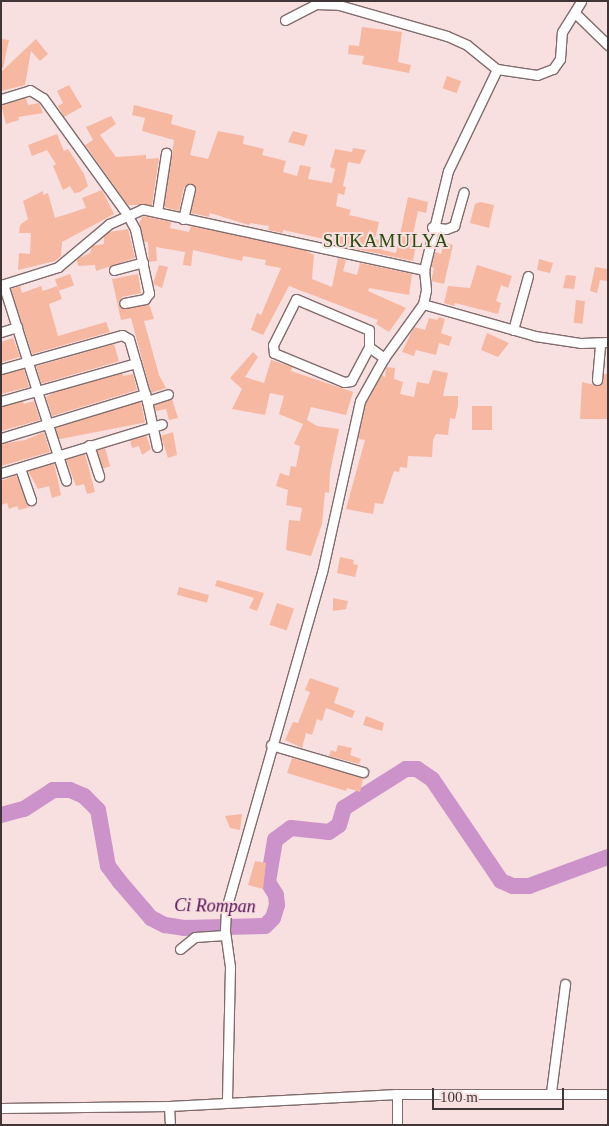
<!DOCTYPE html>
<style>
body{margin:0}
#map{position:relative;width:609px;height:1126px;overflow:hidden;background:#f8dfe0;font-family:"Times New Roman",serif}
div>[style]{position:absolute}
.river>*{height:16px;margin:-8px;padding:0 8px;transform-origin:8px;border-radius:8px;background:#cb93ca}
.building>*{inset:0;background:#f7b8a2;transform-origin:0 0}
.roads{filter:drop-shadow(1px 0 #816b6c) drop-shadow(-1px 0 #816b6c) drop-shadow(0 1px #816b6c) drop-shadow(0 -1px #816b6c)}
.minor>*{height:9px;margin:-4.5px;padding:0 4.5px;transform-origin:4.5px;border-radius:4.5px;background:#fff}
span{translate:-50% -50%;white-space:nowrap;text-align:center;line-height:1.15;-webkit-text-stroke:4px #f8dfe0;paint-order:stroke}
.water-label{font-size:18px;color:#520d53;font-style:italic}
.quarter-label{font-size:19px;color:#284c0c;letter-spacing:1px}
.frame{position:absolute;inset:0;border:2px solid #403637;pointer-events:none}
.scale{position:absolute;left:432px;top:1088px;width:132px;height:22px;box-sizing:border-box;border:2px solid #403637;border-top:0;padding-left:6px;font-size:15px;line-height:18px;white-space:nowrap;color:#403637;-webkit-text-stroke:4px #f8dfe0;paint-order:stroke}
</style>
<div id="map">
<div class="river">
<div style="left:1px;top:815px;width:24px;rotate:-15deg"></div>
<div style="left:24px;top:809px;width:35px;rotate:-33deg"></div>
<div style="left:53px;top:790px;width:17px"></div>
<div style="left:70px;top:790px;width:15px;rotate:23deg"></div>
<div style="left:84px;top:796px;width:20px;rotate:45deg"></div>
<div style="left:98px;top:810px;width:57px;rotate:79.9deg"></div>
<div style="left:108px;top:866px;width:20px;rotate:53deg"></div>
<div style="left:120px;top:882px;width:48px;rotate:49.3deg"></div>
<div style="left:151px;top:918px;width:16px;rotate:27deg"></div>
<div style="left:165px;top:925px;width:19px;rotate:9deg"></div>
<div style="left:184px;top:928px;width:81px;rotate:-1.4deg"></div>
<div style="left:265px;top:926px;width:11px;rotate:-45deg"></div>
<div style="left:273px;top:918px;width:14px;rotate:-73deg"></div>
<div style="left:277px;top:905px;width:10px;rotate:-96deg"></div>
<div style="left:276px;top:895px;width:15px;rotate:-122deg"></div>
<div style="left:268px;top:882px;width:43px;rotate:-80.5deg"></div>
<div style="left:275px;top:840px;width:20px;rotate:-37deg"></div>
<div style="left:291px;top:828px;width:38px;rotate:6deg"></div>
<div style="left:329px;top:832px;width:12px;rotate:-35deg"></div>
<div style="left:339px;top:825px;width:18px;rotate:-74deg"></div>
<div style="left:344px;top:808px;width:73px;rotate:-32.2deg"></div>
<div style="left:406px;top:769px;width:11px"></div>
<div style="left:417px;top:769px;width:18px;rotate:34deg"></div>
<div style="left:432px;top:779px;width:123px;rotate:55.9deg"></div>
<div style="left:501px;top:881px;width:13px;rotate:23deg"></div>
<div style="left:513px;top:886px;width:16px"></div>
<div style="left:529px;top:886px;width:84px;rotate:-20.2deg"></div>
</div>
<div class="building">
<div style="clip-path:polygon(362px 27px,402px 32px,398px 62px,411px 65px,409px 73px,362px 64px,364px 56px,348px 54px,349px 45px,359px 46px)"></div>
<div style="clip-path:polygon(1px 39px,9px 40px,3px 68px,1px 67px)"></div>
<div style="clip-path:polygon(36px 39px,48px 54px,40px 61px,31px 51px,25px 85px,1px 91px,1px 72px)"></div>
<div style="left:447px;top:76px;width:15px;height:13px;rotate:20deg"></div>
<div style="clip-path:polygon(69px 85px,82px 107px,64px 117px,58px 106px,63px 103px,57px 91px)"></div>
<div style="clip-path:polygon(26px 98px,28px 105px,39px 103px,43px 113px,18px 117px,19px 120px,6px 124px,1px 105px)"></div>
<div style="clip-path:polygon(134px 105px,173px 115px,171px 124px,196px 131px,190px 155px,208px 159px,218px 131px,244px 136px,243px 144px,264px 149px,262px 155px,286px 161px,283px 172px,297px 176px,300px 165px,311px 167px,308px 179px,332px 183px,335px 169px,330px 167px,335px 149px,352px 152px,353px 148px,366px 150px,360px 164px,348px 162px,343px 186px,346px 187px,344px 195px,338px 193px,336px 206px,351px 210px,349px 215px,379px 222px,375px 239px,384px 241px,382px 250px,396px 253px,408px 197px,428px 202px,426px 213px,418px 211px,411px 244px,416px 245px,413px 261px,337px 245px,338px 242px,283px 230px,283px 233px,268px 230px,269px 226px,250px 223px,249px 225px,210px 213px,209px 217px,191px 213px,196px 190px,191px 183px,184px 187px,179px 211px,164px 207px,174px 140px,142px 131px,145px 118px,132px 115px)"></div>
<div style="clip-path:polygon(111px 116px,116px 124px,100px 135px,116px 157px,146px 155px,146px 159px,159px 158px,152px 205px,128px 205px,85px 145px,93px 140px,86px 127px)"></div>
<div style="clip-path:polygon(293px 131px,308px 135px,304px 146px,288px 142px)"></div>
<div style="clip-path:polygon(57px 134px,64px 151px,68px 149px,84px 174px,88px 186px,80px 192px,74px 193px,70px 186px,63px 190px,53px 166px,56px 164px,47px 150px,32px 156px,28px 145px)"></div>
<div style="clip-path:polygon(102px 190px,114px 214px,62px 242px,61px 256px,55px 261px,18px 270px,19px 253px,30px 254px,31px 233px,19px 233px,20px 225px,28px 219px,23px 201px,43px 191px,43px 195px,48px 193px,55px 218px,86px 208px,82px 198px)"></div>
<div style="clip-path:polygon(480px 202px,494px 205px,489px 228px,470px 223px,475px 204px)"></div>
<div style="clip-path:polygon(143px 216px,171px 222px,170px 228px,189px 232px,191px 226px,304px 250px,314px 255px,312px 279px,332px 287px,338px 258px,346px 260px,343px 271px,357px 275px,360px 263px,412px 274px,409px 295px,369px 288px,368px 291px,406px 308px,389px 332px,376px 324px,378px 320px,289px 286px,263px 335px,251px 330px,257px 313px,261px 315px,281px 268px,265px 265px,266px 260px,243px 256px,242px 261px,193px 250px,191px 266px,183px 265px,185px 252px,156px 247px,157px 261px,149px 262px,148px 242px,144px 242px,139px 223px)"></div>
<div style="clip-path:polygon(128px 229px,135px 258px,96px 271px,95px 265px,78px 266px,77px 259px,90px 253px,92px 246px,104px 244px,104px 236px,109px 232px)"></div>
<div style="clip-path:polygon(444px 242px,453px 245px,444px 284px,431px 281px,434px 268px,431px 267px,435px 252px,441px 254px)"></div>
<div style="clip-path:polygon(539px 259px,553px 263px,550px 273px,537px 270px)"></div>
<div style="clip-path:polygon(159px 265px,168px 267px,162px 288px,153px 284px)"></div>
<div style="clip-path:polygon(477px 265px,512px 276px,508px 288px,501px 285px,496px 301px,501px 303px,498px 314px,455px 303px,454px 306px,444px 303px,448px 286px,470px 288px)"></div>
<div style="clip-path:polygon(595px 267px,608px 269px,608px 281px,600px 280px,597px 293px,590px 291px)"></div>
<div style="left:70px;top:274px;width:12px;height:16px;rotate:70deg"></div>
<div style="clip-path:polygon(138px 274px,141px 293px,122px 297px,118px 304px,125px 309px,149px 304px,154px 319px,144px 321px,159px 375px,166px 388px,151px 393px,131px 318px,121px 320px,112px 279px)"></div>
<div style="clip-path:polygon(566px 275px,576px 276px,574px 289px,563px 288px)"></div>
<div style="clip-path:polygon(20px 286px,22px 293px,41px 286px,43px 291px,57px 286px,62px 299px,49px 304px,58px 336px,106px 322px,110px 332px,32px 354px,11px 289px)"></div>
<div style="left:576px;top:300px;width:9px;height:23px;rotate:6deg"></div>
<div style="clip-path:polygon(439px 317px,445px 319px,441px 333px,452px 337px,449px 346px,439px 343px,436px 355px,416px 350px,414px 356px,402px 352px,414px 327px,425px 330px,429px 318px,437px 320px)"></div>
<div style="clip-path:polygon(487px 333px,509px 343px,498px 357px,481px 350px)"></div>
<div style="clip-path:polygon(13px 338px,20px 357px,2px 362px,1px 342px)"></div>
<div style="left:114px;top:344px;width:18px;height:81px;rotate:74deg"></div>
<div style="clip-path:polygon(253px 352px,258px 357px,245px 377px,264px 383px,271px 360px,292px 367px,291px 371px,353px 392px,346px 415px,311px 407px,307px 420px,317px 426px,339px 429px,330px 472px,329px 493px,325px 492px,322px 524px,311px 556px,286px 550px,289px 520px,300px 521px,302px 508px,286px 505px,288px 490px,276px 486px,280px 473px,289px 476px,291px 466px,296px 467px,300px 446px,294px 444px,303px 424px,279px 414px,284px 396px,270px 393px,265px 415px,232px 409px,242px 389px,230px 378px)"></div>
<div style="clip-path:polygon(386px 367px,395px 368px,394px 379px,403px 382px,400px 394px,414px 397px,417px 382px,429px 384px,433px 370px,448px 373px,443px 396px,458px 396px,458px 406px,455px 419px,450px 418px,448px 435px,436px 434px,433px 440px,432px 457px,408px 456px,407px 468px,400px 467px,399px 472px,394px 471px,383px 504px,375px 503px,373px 514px,346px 509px,365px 440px,358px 439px,366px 403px,382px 375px,385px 377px)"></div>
<div style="clip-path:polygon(24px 369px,29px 387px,1px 394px,1px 375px)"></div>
<div style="clip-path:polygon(122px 373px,123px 376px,133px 374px,137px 390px,52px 416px,46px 397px,53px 393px)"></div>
<div style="clip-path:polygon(604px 374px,608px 374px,607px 419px,580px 419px,582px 382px,599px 386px)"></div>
<div style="clip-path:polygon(172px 399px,178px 418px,169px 420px,166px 409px,156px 411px,154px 405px)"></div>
<div style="clip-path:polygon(23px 401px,24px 404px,34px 401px,40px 420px,1px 431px,1px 407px)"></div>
<div style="left:141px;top:402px;width:21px;height:89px;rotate:79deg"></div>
<div style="left:472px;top:406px;width:20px;height:24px"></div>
<div style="clip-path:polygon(44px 432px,50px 452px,1px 466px,1px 444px,25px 440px)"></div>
<div style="clip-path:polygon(173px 432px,177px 455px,168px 458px,161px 436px)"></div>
<div style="clip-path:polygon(146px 435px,151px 449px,142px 455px,139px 446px,132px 448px,130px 440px)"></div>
<div style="left:105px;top:448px;width:19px;height:8px;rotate:74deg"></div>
<div style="clip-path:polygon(85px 454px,95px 492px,87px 494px,84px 484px,76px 486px,66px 460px)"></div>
<div style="clip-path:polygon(54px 463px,61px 495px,52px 498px,49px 486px,38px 489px,28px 471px)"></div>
<div style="clip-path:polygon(16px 475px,30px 507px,19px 510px,17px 506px,9px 509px,7px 503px,1px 505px,1px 481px)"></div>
<div style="clip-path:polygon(340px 557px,354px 560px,353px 564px,358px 565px,355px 577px,337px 573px)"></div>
<div style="clip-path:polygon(217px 580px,264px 593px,257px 611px,249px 608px,254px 598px,215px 586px)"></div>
<div style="left:179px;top:587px;width:31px;height:8px;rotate:15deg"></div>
<div style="clip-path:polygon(333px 598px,348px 601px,346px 609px,333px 611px)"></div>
<div style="left:277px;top:603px;width:18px;height:23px;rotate:19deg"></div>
<div style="clip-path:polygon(310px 678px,339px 688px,334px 703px,355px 711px,352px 718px,326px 708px,322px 721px,317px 719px,312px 735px,306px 733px,302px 748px,285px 740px,293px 722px,298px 723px,310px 692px,305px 690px)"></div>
<div style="clip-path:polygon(366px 716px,384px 723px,382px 731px,363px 725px)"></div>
<div style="clip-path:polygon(338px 745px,352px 748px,350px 755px,361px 759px,359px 764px,329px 756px,331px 750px,336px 752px)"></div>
<div style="clip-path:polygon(292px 758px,363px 778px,360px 792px,347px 788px,346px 791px,287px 773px)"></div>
<div style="clip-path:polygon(242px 814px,240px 830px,230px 828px,225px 816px)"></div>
<div style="clip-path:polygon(255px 861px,266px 863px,263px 889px,248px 885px)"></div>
</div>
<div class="roads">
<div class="minor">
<div style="left:575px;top:13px;width:46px;rotate:44.1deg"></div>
<div style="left:285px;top:20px;width:35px;rotate:-27deg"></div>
<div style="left:316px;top:4px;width:23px;rotate:2deg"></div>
<div style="left:339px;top:5px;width:112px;rotate:16deg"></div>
<div style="left:447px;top:36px;width:22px;rotate:24deg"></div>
<div style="left:467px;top:45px;width:38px;rotate:39deg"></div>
<div style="left:1px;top:99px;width:30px;rotate:-17deg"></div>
<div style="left:30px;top:90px;width:15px;rotate:32deg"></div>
<div style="left:43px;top:98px;width:143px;rotate:54.1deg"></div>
<div style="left:127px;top:214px;width:17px;rotate:62deg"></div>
<div style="left:135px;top:229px;width:66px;rotate:77.7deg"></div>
<div style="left:149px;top:293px;width:7px;rotate:124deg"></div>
<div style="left:145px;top:299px;width:21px;rotate:169deg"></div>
<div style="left:157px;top:212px;width:60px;rotate:-81.3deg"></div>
<div style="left:183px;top:219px;width:31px;rotate:-77deg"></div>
<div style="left:432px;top:227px;width:14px;rotate:8deg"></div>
<div style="left:446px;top:229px;width:9px;rotate:-21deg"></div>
<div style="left:454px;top:226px;width:35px;rotate:-74deg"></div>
<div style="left:114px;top:270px;width:30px;rotate:-15deg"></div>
<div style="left:424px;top:270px;width:102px;rotate:-76.4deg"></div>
<div style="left:448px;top:171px;width:113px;rotate:-64.3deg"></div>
<div style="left:497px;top:69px;width:40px;rotate:8.5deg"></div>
<div style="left:537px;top:75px;width:17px;rotate:-21deg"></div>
<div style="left:553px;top:69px;width:12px;rotate:-55deg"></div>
<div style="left:560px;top:59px;width:27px;rotate:-86deg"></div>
<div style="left:562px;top:32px;width:36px;rotate:-58deg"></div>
<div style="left:1px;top:285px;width:60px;rotate:-17.5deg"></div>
<div style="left:58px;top:267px;width:67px;rotate:-40.1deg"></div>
<div style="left:109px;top:224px;width:36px;rotate:-24deg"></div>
<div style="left:142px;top:209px;width:289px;rotate:12.2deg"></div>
<div style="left:424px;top:270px;width:20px;rotate:84deg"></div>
<div style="left:426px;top:290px;width:14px;rotate:102deg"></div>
<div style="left:423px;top:304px;width:67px;rotate:125.8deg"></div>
<div style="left:384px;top:358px;width:49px;rotate:119.2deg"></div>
<div style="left:360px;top:401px;width:175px;rotate:102.5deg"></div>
<div style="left:322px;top:572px;width:351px;rotate:105.9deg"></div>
<div style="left:226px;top:910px;width:21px;rotate:93deg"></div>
<div style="left:225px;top:931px;width:36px;rotate:82deg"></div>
<div style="left:230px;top:967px;width:135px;rotate:91.3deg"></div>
<div style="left:296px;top:299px;width:79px;rotate:23deg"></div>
<div style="left:369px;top:330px;width:17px;rotate:90deg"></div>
<div style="left:369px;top:347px;width:38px;rotate:118deg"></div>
<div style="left:351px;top:381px;width:7px;rotate:172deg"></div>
<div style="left:344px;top:382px;width:76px;rotate:-157.5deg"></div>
<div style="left:274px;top:353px;width:8px;rotate:-97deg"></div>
<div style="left:273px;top:345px;width:51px;rotate:-63.4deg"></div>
<div style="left:423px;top:304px;width:116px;rotate:15.9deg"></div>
<div style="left:535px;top:336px;width:47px;rotate:8.7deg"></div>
<div style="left:581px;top:343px;width:27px;rotate:-2deg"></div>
<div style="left:513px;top:330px;width:56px;rotate:-74.5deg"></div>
<div style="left:1px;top:332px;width:17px;rotate:-17deg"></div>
<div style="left:369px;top:347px;width:19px;rotate:36deg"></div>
<div style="left:136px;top:363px;width:32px;rotate:74deg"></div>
<div style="left:1px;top:369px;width:126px;rotate:-15.7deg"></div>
<div style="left:122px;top:335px;width:8px;rotate:30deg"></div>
<div style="left:129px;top:339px;width:25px;rotate:74deg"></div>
<div style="left:136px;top:363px;width:103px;rotate:164.2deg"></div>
<div style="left:37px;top:391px;width:94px;rotate:72deg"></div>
<div style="left:597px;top:380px;width:37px;rotate:-85deg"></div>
<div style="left:1px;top:401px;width:37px;rotate:-16deg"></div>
<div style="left:37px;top:391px;width:112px;rotate:-107.6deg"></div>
<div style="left:147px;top:401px;width:47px;rotate:77.7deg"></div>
<div style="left:1px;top:438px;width:151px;rotate:-17deg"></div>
<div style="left:145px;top:394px;width:7px;rotate:74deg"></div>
<div style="left:147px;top:401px;width:22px;rotate:-18deg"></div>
<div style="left:89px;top:445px;width:33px;rotate:72deg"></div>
<div style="left:20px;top:468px;width:34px;rotate:71deg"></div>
<div style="left:1px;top:473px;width:168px;rotate:-16.9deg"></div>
<div style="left:271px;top:745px;width:96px;rotate:16.4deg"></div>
<div style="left:180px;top:949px;width:19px;rotate:-39deg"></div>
<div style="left:195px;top:937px;width:30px;rotate:-4deg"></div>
<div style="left:551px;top:1092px;width:109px;rotate:-82.6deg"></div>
<div style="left:397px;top:1094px;width:31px;rotate:90deg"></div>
<div style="left:169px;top:1106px;width:19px;rotate:87deg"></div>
<div style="left:1px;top:1108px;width:168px;rotate:-0.7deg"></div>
<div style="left:169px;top:1106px;width:228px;rotate:-3deg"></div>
<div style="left:397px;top:1094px;width:211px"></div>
</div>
</div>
<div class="water-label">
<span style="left:215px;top:906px;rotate:1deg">Ci Rompan</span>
</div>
<div class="quarter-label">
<span style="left:386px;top:241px">SUKAMULYA</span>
</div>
<div class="frame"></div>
<div class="scale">100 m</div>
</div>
